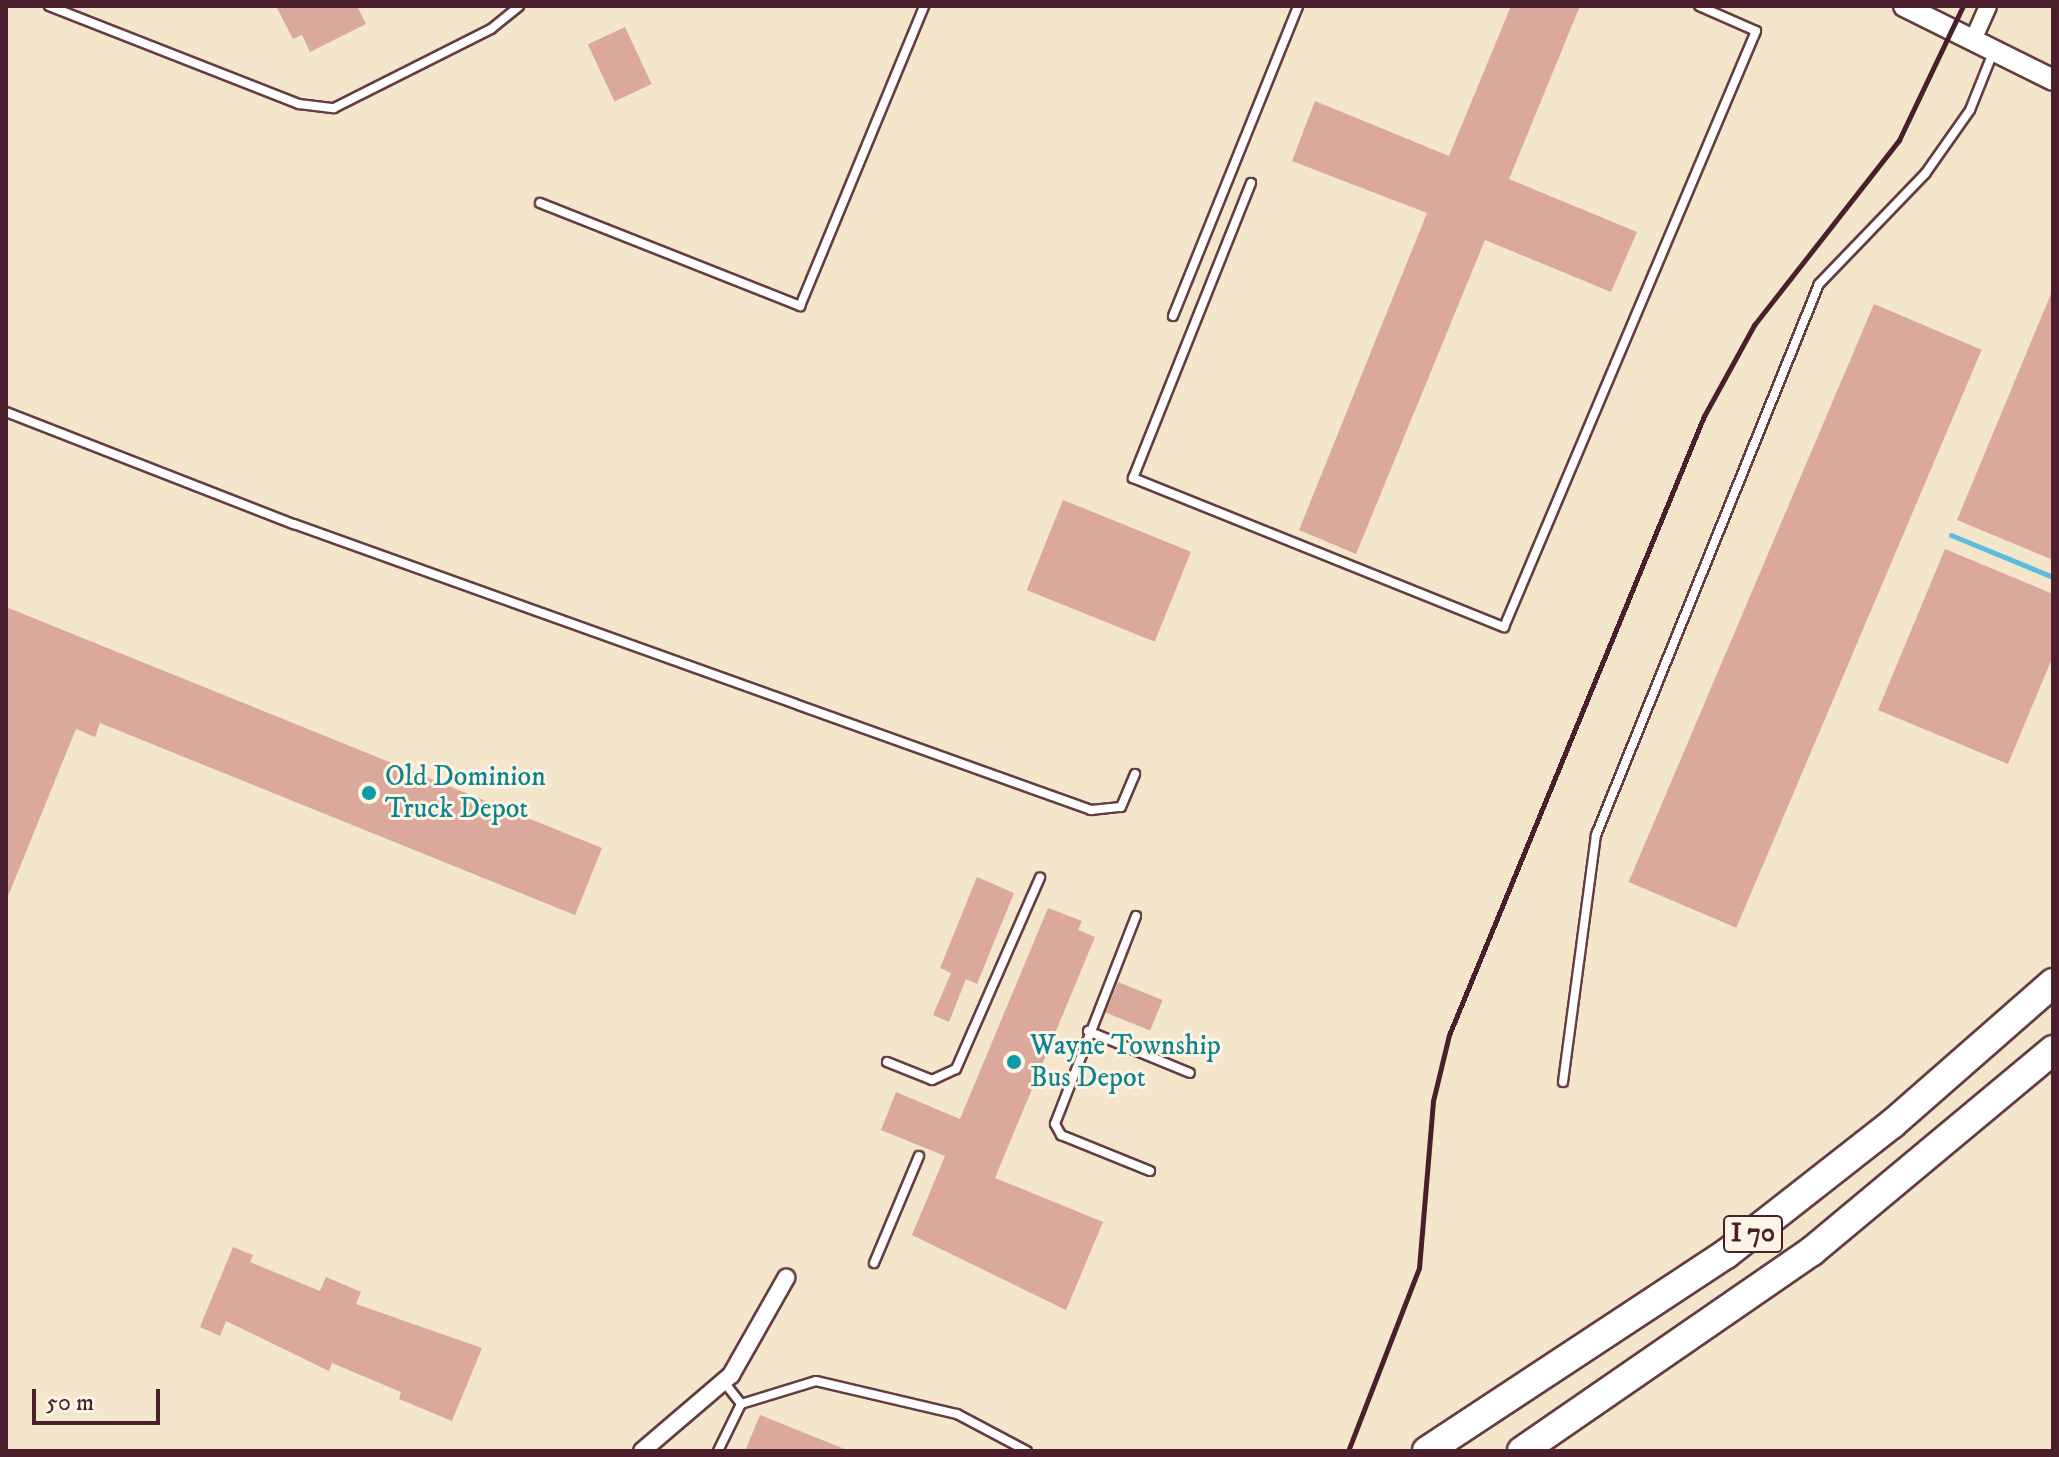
<!DOCTYPE html>
<style>
body{margin:0}
#map{position:relative;width:2059px;height:1457px;overflow:hidden;background:#f4e6cb;font-family:"IM FELL DW Pica",serif}
div>[style]{position:absolute}
.stream>*{height:5px;margin:-2.5px;padding:0 2.5px;transform-origin:2.5px;border-radius:2.5px;background:#5bbdd9}
.building>*{inset:0;background:#dba89c;transform-origin:0 0}
.roads{filter:drop-shadow(2px 0 #643d43) drop-shadow(-2px 0 #643d43) drop-shadow(0 2px #643d43) drop-shadow(0 -2px #643d43)}
.service>*{height:8px;margin:-4px;padding:0 4px;transform-origin:4px;border-radius:4px;background:#fff}
.minor>*{height:16px;margin:-8px;padding:0 8px;transform-origin:8px;border-radius:8px;background:#fff}
.tertiary>*{height:20px;margin:-10px;padding:0 10px;transform-origin:10px;border-radius:10px;background:#fff}
.motorway>*{height:28px;margin:-14px;padding:0 14px;transform-origin:14px;border-radius:14px;background:#fff}
.rail>*{height:5px;margin:-2.5px;padding:0 2.5px;transform-origin:2.5px;border-radius:2.5px;background:#4a1f2b}
.dots>*{width:22px;height:22px;translate:-50% -50%;box-sizing:border-box;border:4px solid #fcf5e5;border-radius:50%}
span{translate:-50% -50%;white-space:nowrap;text-align:center;line-height:1.15;-webkit-text-stroke:6px #fcf5e5;paint-order:stroke}
.shield-label span{padding:2px 6px;background:#fcf5e5;border:2px solid;border-radius:6px;-webkit-text-stroke-width:0}
.shield-label{font-size:26px;color:#4a1f2b;font-weight:700}
.culture-label{font-size:28px;color:#0d838f}
.left{translate:0 -50%;text-align:left}
.frame{position:absolute;inset:0;border:8px solid #4a1f2b;pointer-events:none}
.scale{position:absolute;left:32px;top:1389px;width:128px;height:36px;box-sizing:border-box;border:4px solid #4a1f2b;border-top:0;padding-left:10px;font-size:24px;line-height:28px;white-space:nowrap;color:#4a1f2b;-webkit-text-stroke:6px #fcf5e5;paint-order:stroke}
</style>
<div id="map">
<div class="stream">
<div style="left:1951px;top:535px;width:110px;rotate:22.4deg"></div>
</div>
<div class="building">
<div style="clip-path:polygon(276px 6px,357px 6px,366px 24px,310px 52px,302px 35px,293px 39px)"></div>
<div style="clip-path:polygon(1511px 6px,1580px 6px,1509px 179px,1637px 232px,1611px 292px,1485px 240px,1356px 554px,1299px 530px,1427px 213px,1292px 161px,1315px 101px,1449px 156px)"></div>
<div style="left:625px;top:27px;width:63px;height:41px;rotate:65deg"></div>
<div style="clip-path:polygon(2053px 289px,2053px 560px,1957px 520px)"></div>
<div style="left:1874px;top:304px;width:117px;height:628px;rotate:23deg"></div>
<div style="left:1063px;top:500px;width:138px;height:97px;rotate:22deg"></div>
<div style="clip-path:polygon(1945px 549px,2053px 594px,2053px 656px,2008px 764px,1878px 710px)"></div>
<div style="clip-path:polygon(6px 607px,602px 848px,575px 915px,100px 723px,95px 737px,76px 729px,6px 901px)"></div>
<div style="clip-path:polygon(977px 877px,1014px 893px,977px 984px,966px 979px,949px 1022px,933px 1015px,951px 973px,940px 968px)"></div>
<div style="clip-path:polygon(1048px 908px,1082px 921px,1078px 930px,1095px 937px,995px 1178px,1103px 1222px,1066px 1310px,912px 1235px,945px 1156px,881px 1130px,896px 1092px,960px 1119px)"></div>
<div style="left:1118px;top:982px;width:48px;height:33px;rotate:22deg"></div>
<div style="clip-path:polygon(233px 1247px,253px 1255px,250px 1262px,320px 1291px,326px 1277px,361px 1292px,356px 1304px,482px 1348px,452px 1421px,399px 1399px,401px 1392px,332px 1363px,329px 1371px,226px 1321px,220px 1336px,200px 1327px)"></div>
<div style="clip-path:polygon(760px 1415px,847px 1450px,847px 1451px,745px 1451px)"></div>
</div>
<div class="roads">
<div class="service">
<div style="left:49px;top:6px;width:269px;rotate:21.4deg"></div>
<div style="left:299px;top:104px;width:35px;rotate:7deg"></div>
<div style="left:334px;top:108px;width:176px;rotate:-26.7deg"></div>
<div style="left:491px;top:29px;width:36px;rotate:-39deg"></div>
<div style="left:1251px;top:183px;width:318px;rotate:111.8deg"></div>
<div style="left:1133px;top:478px;width:400px;rotate:21.9deg"></div>
<div style="left:1504px;top:627px;width:647px;rotate:-67.08deg"></div>
<div style="left:1756px;top:31px;width:62px;rotate:-156.3deg"></div>
<div style="left:540px;top:203px;width:280px;rotate:21.6deg"></div>
<div style="left:800px;top:306px;width:325px;rotate:-67.5deg"></div>
<div style="left:1173px;top:316px;width:334px;rotate:-68deg"></div>
<div style="left:6px;top:412px;width:309px;rotate:21.3deg"></div>
<div style="left:294px;top:524px;width:847px;rotate:19.74deg"></div>
<div style="left:1091px;top:810px;width:30px;rotate:-6deg"></div>
<div style="left:1121px;top:807px;width:36px;rotate:-67deg"></div>
<div style="left:1136px;top:916px;width:223px;rotate:111.3deg"></div>
<div style="left:1055px;top:1124px;width:13px;rotate:61deg"></div>
<div style="left:1061px;top:1135px;width:96px;rotate:22deg"></div>
<div style="left:1088px;top:1031px;width:110px;rotate:22.4deg"></div>
<div style="left:887px;top:1062px;width:48px;rotate:21.8deg"></div>
<div style="left:932px;top:1080px;width:26px;rotate:-25deg"></div>
<div style="left:956px;top:1069px;width:209px;rotate:-66.3deg"></div>
<div style="left:1563px;top:1082px;width:249px;rotate:-82.4deg"></div>
<div style="left:1596px;top:835px;width:594px;rotate:-67.97deg"></div>
<div style="left:1819px;top:284px;width:153px;rotate:-46.1deg"></div>
<div style="left:1925px;top:174px;width:78px;rotate:-54.9deg"></div>
<div style="left:1970px;top:110px;width:65px;rotate:-68.2deg"></div>
<div style="left:874px;top:1263px;width:116px;rotate:-67.2deg"></div>
<div style="left:724px;top:1382px;width:28px;rotate:52deg"></div>
<div style="left:718px;top:1451px;width:52px;rotate:-63.9deg"></div>
<div style="left:741px;top:1404px;width:78px;rotate:-17deg"></div>
<div style="left:816px;top:1381px;width:145px;rotate:13.2deg"></div>
<div style="left:957px;top:1414px;width:79px;rotate:27.9deg"></div>
</div>
<div class="minor">
<div style="left:1973px;top:40px;width:37px;rotate:-66deg"></div>
<div style="left:642px;top:1451px;width:117px;rotate:-40.5deg"></div>
<div style="left:731px;top:1375px;width:112px;rotate:-60.4deg"></div>
</div>
<div class="tertiary">
<div style="left:1904px;top:6px;width:166px;rotate:26.4deg"></div>
</div>
<div class="motorway">
<div style="left:1427px;top:1451px;width:358px;rotate:-33.4deg"></div>
<div style="left:1726px;top:1254px;width:211px;rotate:-38.1deg"></div>
<div style="left:1892px;top:1124px;width:214px;rotate:-41.2deg"></div>
<div style="left:1522px;top:1451px;width:352px;rotate:-34.6deg"></div>
<div style="left:1812px;top:1251px;width:314px;rotate:-39.8deg"></div>
</div>
</div>
<div class="rail">
<div style="left:1348px;top:1451px;width:196px;rotate:-68.8deg"></div>
<div style="left:1419px;top:1268px;width:168px;rotate:-85.2deg"></div>
<div style="left:1433px;top:1101px;width:68px;rotate:-76.4deg"></div>
<div style="left:1449px;top:1035px;width:669px;rotate:-67.61deg"></div>
<div style="left:1704px;top:416px;width:104px;rotate:-61.2deg"></div>
<div style="left:1754px;top:325px;width:235px;rotate:-51.9deg"></div>
<div style="left:1899px;top:140px;width:148px;rotate:-64.5deg"></div>
</div>
<div class="dots">
<div style="left:369px;top:793px;background:#0f9aa8"></div>
<div style="left:1014px;top:1062px;background:#0f9aa8"></div>
</div>
<div class="shield-label">
<span style="left:1753px;top:1234px">I 70</span>
</div>
<div class="culture-label">
<span class="left" style="left:385px;top:793px">Old Dominion<br>Truck Depot</span>
<span class="left" style="left:1030px;top:1062px">Wayne Township<br>Bus Depot</span>
</div>
<div class="frame"></div>
<div class="scale">50 m</div>
</div>
